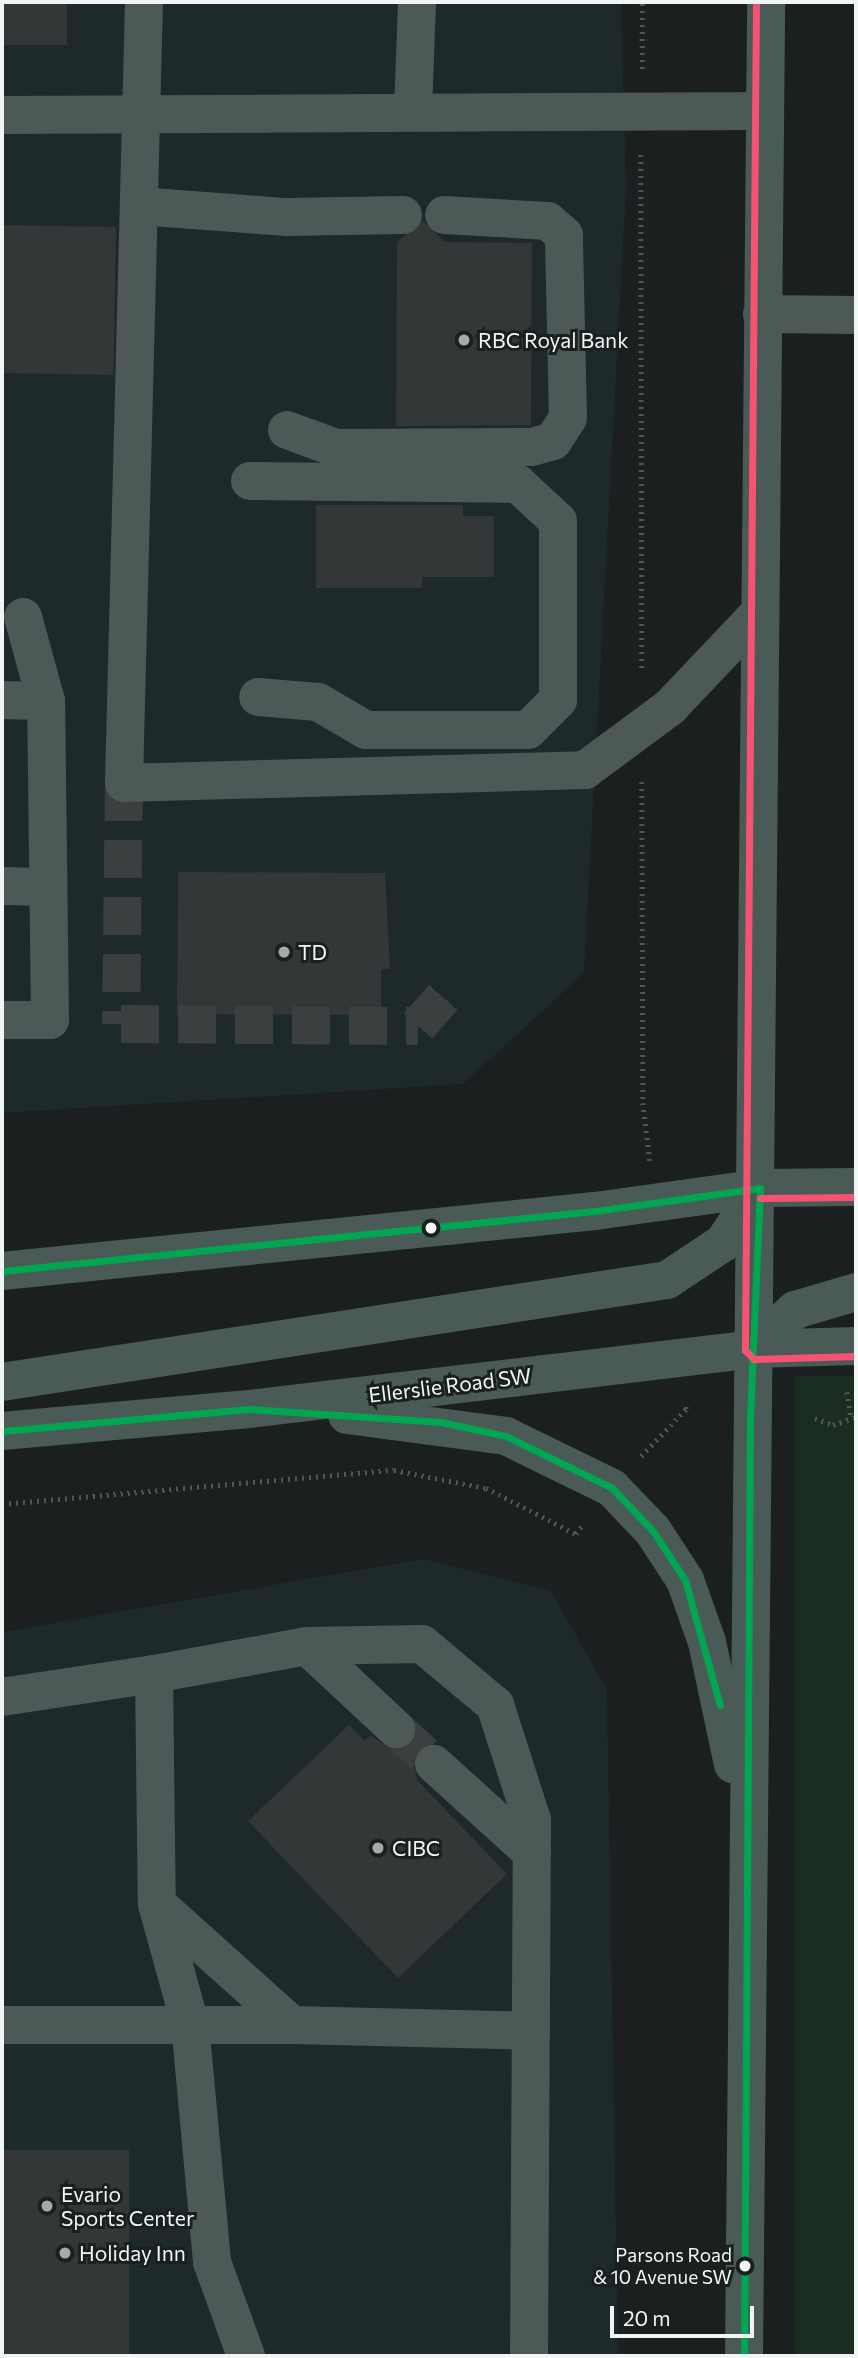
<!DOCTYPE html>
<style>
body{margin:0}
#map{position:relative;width:858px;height:2358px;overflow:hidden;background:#1b1f1f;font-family:Commissioner,sans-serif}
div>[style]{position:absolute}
.built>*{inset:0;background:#1d292a}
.green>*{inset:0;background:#1b2c21;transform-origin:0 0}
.building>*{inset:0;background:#343737;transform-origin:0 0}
.minor-tunnel>*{height:38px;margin-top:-19px;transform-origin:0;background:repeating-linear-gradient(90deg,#3b3f3f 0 38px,transparent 0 57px)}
.path>*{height:4.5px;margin-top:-2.25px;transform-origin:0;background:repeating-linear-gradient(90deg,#505856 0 2px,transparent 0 7px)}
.minor>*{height:38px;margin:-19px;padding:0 19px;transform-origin:19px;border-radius:19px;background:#4c5956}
.major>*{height:38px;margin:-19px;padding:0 19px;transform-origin:19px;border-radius:19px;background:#4a5a56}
.bus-1>*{height:7px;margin:-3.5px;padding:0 3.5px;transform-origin:3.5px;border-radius:3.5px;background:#00a651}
.bus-2>*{height:7px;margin:-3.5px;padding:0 3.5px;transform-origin:3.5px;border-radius:3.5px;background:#f65372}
.dots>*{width:19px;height:19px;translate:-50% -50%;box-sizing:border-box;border:4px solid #1a2020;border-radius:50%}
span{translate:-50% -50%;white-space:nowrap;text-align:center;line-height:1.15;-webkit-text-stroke:6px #1a2020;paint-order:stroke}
.bus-label{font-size:19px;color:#f1f5f5}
.right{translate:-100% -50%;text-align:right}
.poi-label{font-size:21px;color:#f1f5f5}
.left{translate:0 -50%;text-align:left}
.street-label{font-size:21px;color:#f1f5f5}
.frame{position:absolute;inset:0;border:4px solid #f1f5f5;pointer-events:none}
.scale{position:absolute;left:610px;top:2306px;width:144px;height:32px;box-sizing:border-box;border:4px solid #f1f5f5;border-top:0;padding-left:9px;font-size:21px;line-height:24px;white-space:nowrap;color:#f1f5f5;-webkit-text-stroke:5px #1a2020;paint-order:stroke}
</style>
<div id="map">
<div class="built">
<div style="clip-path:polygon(2px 2px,621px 2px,626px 188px,584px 973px,463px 1084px,2px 1113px)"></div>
<div style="clip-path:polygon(423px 1559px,551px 1591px,607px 1690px,618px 2356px,2px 2356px,2px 1632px)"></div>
</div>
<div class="green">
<div style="left:795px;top:1376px;width:61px;height:980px"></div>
</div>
<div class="building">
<div style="left:2px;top:2px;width:65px;height:43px"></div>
<div style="clip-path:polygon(423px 221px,445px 242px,532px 243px,531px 425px,396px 426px,397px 242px)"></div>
<div style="left:2px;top:225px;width:114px;height:148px;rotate:1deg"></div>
<div style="clip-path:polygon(316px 505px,463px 505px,463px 516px,494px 516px,494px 577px,422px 577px,422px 588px,316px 588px)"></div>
<div style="clip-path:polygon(178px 872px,385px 873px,390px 969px,381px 969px,381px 1015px,177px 1014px)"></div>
<div style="clip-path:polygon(349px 1725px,365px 1741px,370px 1735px,392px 1750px,411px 1744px,417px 1725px,434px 1743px,413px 1759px,417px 1780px,507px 1874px,398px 1978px,248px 1821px)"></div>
<div style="left:2px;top:2150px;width:127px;height:206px"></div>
</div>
<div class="minor-tunnel">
<div style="left:124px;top:783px;width:241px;rotate:90.7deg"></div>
<div style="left:121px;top:1024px;width:297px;rotate:0.4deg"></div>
<div style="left:418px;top:1026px;width:56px;rotate:-48.6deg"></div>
<div style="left:396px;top:1729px;width:52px;rotate:42.6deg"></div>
</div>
<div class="path">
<div style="left:642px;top:69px;width:67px;rotate:-90deg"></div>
<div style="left:641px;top:155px;width:516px;rotate:89.89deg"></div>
<div style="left:642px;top:782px;width:321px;rotate:89.8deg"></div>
<div style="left:643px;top:1103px;width:58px;rotate:83.1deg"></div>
<div style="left:847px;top:1392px;width:26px;rotate:81deg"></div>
<div style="left:815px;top:1418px;width:19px;rotate:21deg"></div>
<div style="left:833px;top:1425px;width:24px;rotate:-19deg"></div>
<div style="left:641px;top:1456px;width:65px;rotate:-46.2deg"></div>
<div style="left:686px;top:1409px;width:7px;rotate:-98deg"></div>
<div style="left:2px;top:1504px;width:393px;rotate:-5deg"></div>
<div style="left:394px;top:1470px;width:94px;rotate:11.1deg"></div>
<div style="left:486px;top:1488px;width:101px;rotate:27.1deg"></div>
<div style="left:576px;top:1534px;width:12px;rotate:-55deg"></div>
</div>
<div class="minor">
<div style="left:144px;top:2px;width:781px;rotate:91.47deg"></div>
<div style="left:124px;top:783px;width:461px;rotate:-1.6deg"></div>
<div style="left:585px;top:770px;width:106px;rotate:-36.5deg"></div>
<div style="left:670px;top:707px;width:131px;rotate:-46.5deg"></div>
<div style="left:413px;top:112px;width:110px;rotate:-87.9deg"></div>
<div style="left:2px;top:115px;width:763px;rotate:-0.3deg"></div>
<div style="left:139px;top:206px;width:148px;rotate:4.3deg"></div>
<div style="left:287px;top:217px;width:116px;rotate:-1deg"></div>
<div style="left:762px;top:314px;width:94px;rotate:0.6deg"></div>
<div style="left:287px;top:430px;width:52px;rotate:20.2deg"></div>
<div style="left:336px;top:448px;width:196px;rotate:-0.3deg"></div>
<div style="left:532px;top:447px;width:22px;rotate:-16deg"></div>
<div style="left:553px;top:441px;width:27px;rotate:-57deg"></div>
<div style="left:568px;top:418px;width:183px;rotate:-91.3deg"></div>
<div style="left:564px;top:235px;width:21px;rotate:-139deg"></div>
<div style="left:548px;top:221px;width:104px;rotate:-176.7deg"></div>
<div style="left:250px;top:481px;width:268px;rotate:0.6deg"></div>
<div style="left:518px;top:484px;width:54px;rotate:42.8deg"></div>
<div style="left:558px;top:521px;width:179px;rotate:90deg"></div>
<div style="left:558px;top:700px;width:42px;rotate:135deg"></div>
<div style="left:528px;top:730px;width:162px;rotate:180deg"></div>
<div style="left:366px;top:730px;width:56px;rotate:-149.7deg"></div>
<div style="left:318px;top:702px;width:60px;rotate:-175.2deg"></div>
<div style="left:2px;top:700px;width:44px;rotate:1.3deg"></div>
<div style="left:2px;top:886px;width:46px;rotate:1.2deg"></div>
<div style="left:2px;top:1020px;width:48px"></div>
<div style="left:50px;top:1020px;width:319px;rotate:-90.7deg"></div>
<div style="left:46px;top:701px;width:87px;rotate:-105.3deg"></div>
<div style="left:307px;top:1646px;width:122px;rotate:43deg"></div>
<div style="left:2px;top:1697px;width:154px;rotate:-8.6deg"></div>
<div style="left:434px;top:1764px;width:132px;rotate:42.2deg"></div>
<div style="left:157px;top:1904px;width:124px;rotate:74.6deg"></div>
<div style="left:190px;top:2024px;width:239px;rotate:84.7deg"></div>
<div style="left:212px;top:2262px;width:100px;rotate:70.1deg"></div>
<div style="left:2px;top:2025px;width:290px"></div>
<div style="left:529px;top:2356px;width:536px;rotate:-89.68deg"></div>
<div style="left:532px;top:1820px;width:121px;rotate:-107.8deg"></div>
<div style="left:495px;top:1705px;width:95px;rotate:-140.1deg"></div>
<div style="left:422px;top:1644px;width:115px;rotate:179deg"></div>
<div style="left:307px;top:1646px;width:156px;rotate:169.6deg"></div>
<div style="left:154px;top:1674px;width:230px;rotate:89.3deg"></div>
<div style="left:157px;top:1904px;width:181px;rotate:41.9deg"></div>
<div style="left:292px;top:2025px;width:239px;rotate:1.4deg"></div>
</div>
<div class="major">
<div style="left:2px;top:1271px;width:596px;rotate:-5.78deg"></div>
<div style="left:595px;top:1211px;width:167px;rotate:-7.9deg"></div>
<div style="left:760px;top:1188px;width:96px;rotate:-0.6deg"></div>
<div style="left:755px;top:1349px;width:56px;rotate:-44.3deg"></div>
<div style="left:795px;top:1310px;width:64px;rotate:-16.4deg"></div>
<div style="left:2px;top:1382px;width:673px;rotate:-8.72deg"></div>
<div style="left:667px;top:1280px;width:67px;rotate:-33.5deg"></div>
<div style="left:723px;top:1243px;width:65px;rotate:-56.3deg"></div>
<div style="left:347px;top:1415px;width:160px;rotate:7.5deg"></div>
<div style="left:506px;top:1436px;width:118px;rotate:26.1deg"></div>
<div style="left:612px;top:1488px;width:59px;rotate:46.4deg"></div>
<div style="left:653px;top:1531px;width:59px;rotate:56.9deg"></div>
<div style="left:685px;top:1580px;width:66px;rotate:70.5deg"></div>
<div style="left:707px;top:1642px;width:125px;rotate:78deg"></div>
<div style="left:2px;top:1431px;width:248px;rotate:-5.1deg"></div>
<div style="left:249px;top:1409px;width:510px;rotate:-6.76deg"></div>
<div style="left:755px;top:1349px;width:101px;rotate:-1.7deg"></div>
<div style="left:744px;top:2356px;width:2354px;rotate:-89.46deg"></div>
</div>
<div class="bus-1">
<div style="left:2px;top:1271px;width:596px;rotate:-5.78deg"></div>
<div style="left:595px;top:1211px;width:167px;rotate:-7.9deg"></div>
<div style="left:760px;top:1188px;width:225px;rotate:92.5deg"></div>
<div style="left:750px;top:1413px;width:943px;rotate:90.36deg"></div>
<div style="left:2px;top:1431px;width:248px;rotate:-5.1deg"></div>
<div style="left:249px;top:1409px;width:192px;rotate:3.9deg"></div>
<div style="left:441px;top:1422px;width:66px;rotate:12.2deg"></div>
<div style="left:506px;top:1436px;width:118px;rotate:26.1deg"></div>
<div style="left:612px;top:1488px;width:59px;rotate:46.4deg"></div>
<div style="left:653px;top:1531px;width:59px;rotate:56.9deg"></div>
<div style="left:685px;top:1580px;width:130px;rotate:74.4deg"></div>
</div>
<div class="bus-2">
<div style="left:756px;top:2px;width:1348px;rotate:90.47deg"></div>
<div style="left:745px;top:1350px;width:13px;rotate:45deg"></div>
<div style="left:754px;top:1359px;width:102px;rotate:-1.7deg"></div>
<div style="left:760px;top:1198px;width:96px;rotate:-0.6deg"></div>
</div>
<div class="dots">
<div style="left:464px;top:340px;background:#a6aaaa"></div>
<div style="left:284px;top:952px;background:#a6aaaa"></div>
<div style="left:431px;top:1228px;background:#f1f5f5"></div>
<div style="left:378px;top:1848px;background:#a6aaaa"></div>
<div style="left:47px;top:2206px;background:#a6aaaa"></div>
<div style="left:65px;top:2253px;background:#a6aaaa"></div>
<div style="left:745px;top:2266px;background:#f1f5f5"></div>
</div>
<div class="bus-label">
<span class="right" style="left:732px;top:2266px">Parsons Road<br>&amp; 10 Avenue SW</span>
</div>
<div class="poi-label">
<span class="left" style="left:478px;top:340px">RBC Royal Bank</span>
<span class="left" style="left:298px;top:952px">TD</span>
<span class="left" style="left:392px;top:1848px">CIBC</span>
<span class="left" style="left:61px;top:2206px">Evario<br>Sports Center</span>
<span class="left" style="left:79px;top:2253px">Holiday Inn</span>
</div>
<div class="street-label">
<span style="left:450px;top:1385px;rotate:-7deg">Ellerslie Road SW</span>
</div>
<div class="frame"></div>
<div class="scale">20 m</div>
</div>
